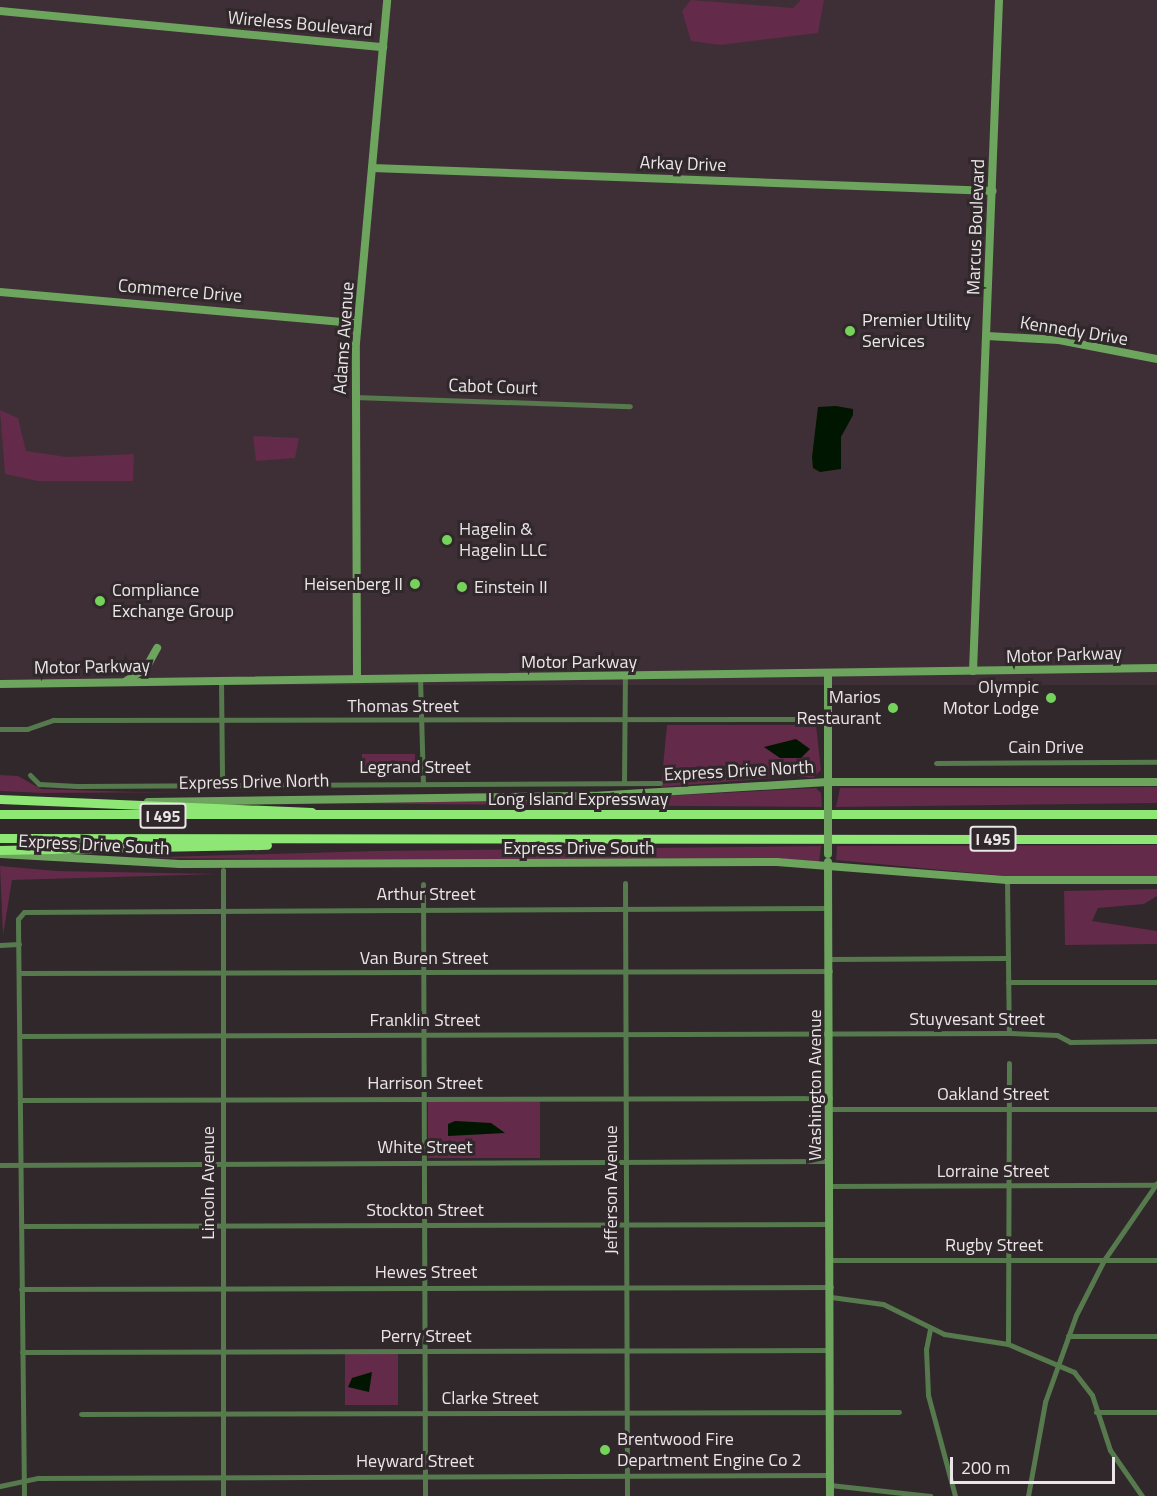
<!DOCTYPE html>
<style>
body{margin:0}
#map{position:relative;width:1157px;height:1496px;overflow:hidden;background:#30282b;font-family:"Titillium Web",sans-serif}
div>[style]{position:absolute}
.built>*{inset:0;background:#3e2f36;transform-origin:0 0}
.green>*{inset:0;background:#632a49;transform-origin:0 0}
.water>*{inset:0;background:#001600}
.street>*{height:5px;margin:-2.5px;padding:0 2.5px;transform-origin:2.5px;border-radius:2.5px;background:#56794d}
.secondary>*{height:8px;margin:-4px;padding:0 4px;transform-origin:4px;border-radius:4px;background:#6da55e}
.highway>*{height:9px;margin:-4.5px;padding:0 4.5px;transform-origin:4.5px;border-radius:4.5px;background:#8ee775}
.secondary-bridge>*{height:8px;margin:-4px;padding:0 4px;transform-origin:4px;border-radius:4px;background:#6da55e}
.dots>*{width:16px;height:16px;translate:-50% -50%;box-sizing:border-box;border:3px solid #30282b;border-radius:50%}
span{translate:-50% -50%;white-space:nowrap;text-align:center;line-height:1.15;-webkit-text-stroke:6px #30282b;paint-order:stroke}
.shield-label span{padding:2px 4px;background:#30282b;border:2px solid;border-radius:4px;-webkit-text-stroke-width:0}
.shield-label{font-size:16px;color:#eae5e7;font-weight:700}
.street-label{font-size:18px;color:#eae5e7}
.poi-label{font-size:18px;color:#eae5e7}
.left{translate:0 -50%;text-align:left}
.right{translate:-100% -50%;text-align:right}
.scale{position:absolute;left:950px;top:1457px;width:165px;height:27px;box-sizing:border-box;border:3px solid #eae5e7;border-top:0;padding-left:8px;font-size:18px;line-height:21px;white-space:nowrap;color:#eae5e7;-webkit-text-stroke:4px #30282b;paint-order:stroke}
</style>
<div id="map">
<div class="built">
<div style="left:0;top:0;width:1157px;height:685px"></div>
</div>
<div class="green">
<div style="clip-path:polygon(691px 0,793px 8px,801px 0,824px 0,818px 33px,720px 45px,691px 41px,682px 11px)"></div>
<div style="clip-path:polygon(0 410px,18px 418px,26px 451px,67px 457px,134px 454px,133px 481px,38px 481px,5px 474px)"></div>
<div style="clip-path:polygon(253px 436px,299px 438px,295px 458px,256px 461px)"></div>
<div style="clip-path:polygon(667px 725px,816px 725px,821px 770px,813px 778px,798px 776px,661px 787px)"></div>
<div style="left:362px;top:754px;width:53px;height:21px"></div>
<div style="clip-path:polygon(0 775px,18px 776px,41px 789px,137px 792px,604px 790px,42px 793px,0 791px)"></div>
<div style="clip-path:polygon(1157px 787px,1157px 803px,836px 807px,840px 788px)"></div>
<div style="clip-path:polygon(816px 788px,821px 793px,822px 807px,282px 803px,567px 801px)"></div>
<div style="clip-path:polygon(1157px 845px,1157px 878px,1016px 877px,836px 860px,837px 846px)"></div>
<div style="clip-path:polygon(821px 846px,819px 862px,128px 858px,375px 851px)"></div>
<div style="clip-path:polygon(0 866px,57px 871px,219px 874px,12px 880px,3px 935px)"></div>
<div style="clip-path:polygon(1157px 889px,1157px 896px,1144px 904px,1098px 908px,1092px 921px,1157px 931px,1157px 944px,1065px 945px,1064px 891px)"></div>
<div style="left:428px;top:1101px;width:112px;height:57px"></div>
<div style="left:345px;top:1353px;width:53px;height:52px"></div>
</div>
<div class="water">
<div style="clip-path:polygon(836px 406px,853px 409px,853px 415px,841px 437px,841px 469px,820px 472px,813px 468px,812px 457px,818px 407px)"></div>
<div style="clip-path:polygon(796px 739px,810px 749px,801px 758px,780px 758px,764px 747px)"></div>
<div style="clip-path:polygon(455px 1121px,491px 1123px,505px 1133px,448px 1136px,448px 1124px)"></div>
<div style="clip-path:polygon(372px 1372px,369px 1392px,348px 1387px,352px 1378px)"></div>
</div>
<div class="street">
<div style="left:354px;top:397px;width:276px;rotate:1.9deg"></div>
<div style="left:420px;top:677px;width:105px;rotate:88.4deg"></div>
<div style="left:221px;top:680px;width:104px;rotate:89.4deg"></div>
<div style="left:0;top:729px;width:27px"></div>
<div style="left:27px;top:729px;width:28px;rotate:-19deg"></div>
<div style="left:53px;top:720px;width:755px;rotate:-0.08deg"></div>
<div style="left:936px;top:763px;width:221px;rotate:-0.3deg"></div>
<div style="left:30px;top:775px;width:13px;rotate:45deg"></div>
<div style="left:39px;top:784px;width:38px;rotate:3deg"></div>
<div style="left:77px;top:786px;width:583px;rotate:-0.29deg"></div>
<div style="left:624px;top:783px;width:105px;rotate:-89.5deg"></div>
<div style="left:1007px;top:880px;width:153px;rotate:89.3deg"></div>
<div style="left:625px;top:883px;width:613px;rotate:89.81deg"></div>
<div style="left:423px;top:884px;width:612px;rotate:89.81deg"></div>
<div style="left:0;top:945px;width:19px;rotate:-3deg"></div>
<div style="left:830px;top:959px;width:178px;rotate:-0.3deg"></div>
<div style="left:19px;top:973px;width:811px;rotate:-0.14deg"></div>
<div style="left:1008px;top:982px;width:149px"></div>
<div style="left:20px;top:1036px;width:989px;rotate:-0.17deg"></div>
<div style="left:1009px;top:1033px;width:48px;rotate:2.4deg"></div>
<div style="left:1057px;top:1035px;width:15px;rotate:28deg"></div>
<div style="left:1070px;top:1042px;width:87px;rotate:-0.7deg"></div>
<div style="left:21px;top:1100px;width:809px;rotate:-0.14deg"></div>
<div style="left:830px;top:1109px;width:327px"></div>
<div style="left:0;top:1165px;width:830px;rotate:-0.28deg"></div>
<div style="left:830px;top:1186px;width:325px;rotate:-0.2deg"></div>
<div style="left:21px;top:1226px;width:809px;rotate:-0.14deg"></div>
<div style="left:830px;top:1260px;width:327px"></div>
<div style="left:21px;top:1289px;width:810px;rotate:-0.14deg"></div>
<div style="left:831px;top:1297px;width:52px;rotate:7.7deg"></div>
<div style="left:883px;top:1304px;width:68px;rotate:26.2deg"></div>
<div style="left:944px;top:1334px;width:65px;rotate:8.9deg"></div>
<div style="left:1008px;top:1344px;width:72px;rotate:23deg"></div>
<div style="left:1074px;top:1372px;width:29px;rotate:52deg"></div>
<div style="left:1092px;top:1395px;width:58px;rotate:71.9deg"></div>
<div style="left:1110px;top:1450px;width:56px;rotate:55.2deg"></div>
<div style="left:930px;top:1329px;width:20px;rotate:101deg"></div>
<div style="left:926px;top:1349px;width:46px;rotate:87.5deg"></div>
<div style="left:928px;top:1395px;width:105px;rotate:75deg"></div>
<div style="left:1068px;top:1336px;width:89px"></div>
<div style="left:1008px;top:1344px;width:281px;rotate:-89.8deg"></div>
<div style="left:22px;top:1352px;width:808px;rotate:-0.14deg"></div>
<div style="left:1096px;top:1412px;width:61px"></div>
<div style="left:81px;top:1414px;width:818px;rotate:-0.14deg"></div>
<div style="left:830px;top:1485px;width:101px;rotate:6.3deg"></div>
<div style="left:0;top:1486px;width:39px;rotate:-12deg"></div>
<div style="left:38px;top:1478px;width:792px;rotate:-0.22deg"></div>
<div style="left:24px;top:1496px;width:577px;rotate:-90.6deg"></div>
<div style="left:18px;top:919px;width:9px;rotate:-49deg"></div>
<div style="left:24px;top:912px;width:804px;rotate:-0.29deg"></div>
<div style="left:223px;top:1496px;width:626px;rotate:-90deg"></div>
<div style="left:1028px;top:1496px;width:96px;rotate:-79.7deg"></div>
<div style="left:1045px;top:1402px;width:92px;rotate:-70.4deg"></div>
<div style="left:1076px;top:1315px;width:62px;rotate:-63deg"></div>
<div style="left:1104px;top:1260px;width:93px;rotate:-55.5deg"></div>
</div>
<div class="secondary">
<div style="left:0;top:11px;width:385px;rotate:5.4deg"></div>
<div style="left:372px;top:168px;width:621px;rotate:2.12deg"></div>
<div style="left:0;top:292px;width:358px;rotate:5deg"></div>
<div style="left:987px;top:336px;width:72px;rotate:3.2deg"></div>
<div style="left:1059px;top:340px;width:100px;rotate:11deg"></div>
<div style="left:973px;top:671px;width:672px;rotate:-87.78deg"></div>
<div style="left:828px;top:674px;width:120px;rotate:90deg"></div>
<div style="left:357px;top:679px;width:336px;rotate:-90.2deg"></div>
<div style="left:356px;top:343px;width:344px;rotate:-84.8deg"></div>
<div style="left:126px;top:681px;width:24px;rotate:-33deg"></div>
<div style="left:146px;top:668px;width:23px;rotate:-61deg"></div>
<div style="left:0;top:684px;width:1157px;rotate:-0.79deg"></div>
<div style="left:148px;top:802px;width:445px;rotate:-0.8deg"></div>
<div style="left:593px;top:796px;width:235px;rotate:-3.4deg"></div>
<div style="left:828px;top:782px;width:329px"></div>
<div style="left:0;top:854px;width:180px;rotate:3.2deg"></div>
<div style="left:180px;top:864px;width:597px;rotate:-0.19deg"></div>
<div style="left:777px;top:862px;width:231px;rotate:4.5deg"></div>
<div style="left:1007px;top:880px;width:150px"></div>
<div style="left:828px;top:862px;width:634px;rotate:89.82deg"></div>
</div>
<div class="highway">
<div style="left:0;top:799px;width:312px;rotate:2.4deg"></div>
<div style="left:0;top:814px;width:1157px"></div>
<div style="left:0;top:838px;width:1157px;rotate:0.05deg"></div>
<div style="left:0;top:850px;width:267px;rotate:-1.1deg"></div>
</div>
<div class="secondary-bridge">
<div style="left:828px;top:794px;width:60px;rotate:90deg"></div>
</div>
<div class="dots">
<div style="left:850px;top:331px;background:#75d25b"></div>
<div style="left:447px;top:540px;background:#75d25b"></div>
<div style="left:415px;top:584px;background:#75d25b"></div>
<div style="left:462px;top:587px;background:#75d25b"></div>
<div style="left:100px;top:601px;background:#75d25b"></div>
<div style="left:1051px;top:698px;background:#75d25b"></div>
<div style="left:893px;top:708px;background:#75d25b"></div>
<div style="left:605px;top:1450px;background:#75d25b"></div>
</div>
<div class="shield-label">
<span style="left:163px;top:816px">I 495</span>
<span style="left:993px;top:839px">I 495</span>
</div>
<div class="street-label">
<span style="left:300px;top:24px;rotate:5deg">Wireless Boulevard</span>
<span style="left:683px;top:164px;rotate:2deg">Arkay Drive</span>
<span style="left:976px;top:227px;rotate:-88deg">Marcus Boulevard</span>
<span style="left:180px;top:291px;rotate:5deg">Commerce Drive</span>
<span style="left:1074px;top:331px;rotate:9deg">Kennedy Drive</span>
<span style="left:344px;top:338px;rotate:-86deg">Adams Avenue</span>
<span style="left:493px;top:387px;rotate:2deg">Cabot Court</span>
<span style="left:1064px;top:655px;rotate:-2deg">Motor Parkway</span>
<span style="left:579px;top:662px">Motor Parkway</span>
<span style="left:92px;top:667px;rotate:-1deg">Motor Parkway</span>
<span style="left:403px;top:706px">Thomas Street</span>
<span style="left:1046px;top:747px">Cain Drive</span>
<span style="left:415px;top:767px">Legrand Street</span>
<span style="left:739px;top:771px;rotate:-3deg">Express Drive North</span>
<span style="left:254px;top:782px;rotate:-1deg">Express Drive North</span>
<span style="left:578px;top:799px">Long Island Expressway</span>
<span style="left:94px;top:845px;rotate:3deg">Express Drive South</span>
<span style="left:579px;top:848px">Express Drive South</span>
<span style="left:426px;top:894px">Arthur Street</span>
<span style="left:424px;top:958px">Van Buren Street</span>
<span style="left:977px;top:1019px">Stuyvesant Street</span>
<span style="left:425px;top:1020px">Franklin Street</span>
<span style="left:425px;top:1083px">Harrison Street</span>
<span style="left:815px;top:1085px;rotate:-90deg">Washington Avenue</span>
<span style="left:993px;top:1094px">Oakland Street</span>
<span style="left:425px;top:1147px">White Street</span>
<span style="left:993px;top:1171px">Lorraine Street</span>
<span style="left:208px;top:1183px;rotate:-90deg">Lincoln Avenue</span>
<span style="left:611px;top:1190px;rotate:-90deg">Jefferson Avenue</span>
<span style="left:425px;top:1210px">Stockton Street</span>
<span style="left:994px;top:1245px">Rugby Street</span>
<span style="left:426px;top:1272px">Hewes Street</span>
<span style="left:426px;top:1336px">Perry Street</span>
<span style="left:490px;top:1398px">Clarke Street</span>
<span style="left:415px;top:1461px">Heyward Street</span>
</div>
<div class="poi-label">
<span class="left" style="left:862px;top:331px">Premier Utility<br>Services</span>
<span class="left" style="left:459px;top:540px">Hagelin &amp;<br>Hagelin LLC</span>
<span class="right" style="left:403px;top:584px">Heisenberg II</span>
<span class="left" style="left:474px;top:587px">Einstein II</span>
<span class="left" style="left:112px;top:601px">Compliance<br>Exchange Group</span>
<span class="right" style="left:1039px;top:698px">Olympic<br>Motor Lodge</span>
<span class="right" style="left:881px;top:708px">Marios<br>Restaurant</span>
<span class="left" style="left:617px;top:1450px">Brentwood Fire<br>Department Engine Co 2</span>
</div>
<div class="scale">200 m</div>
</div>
